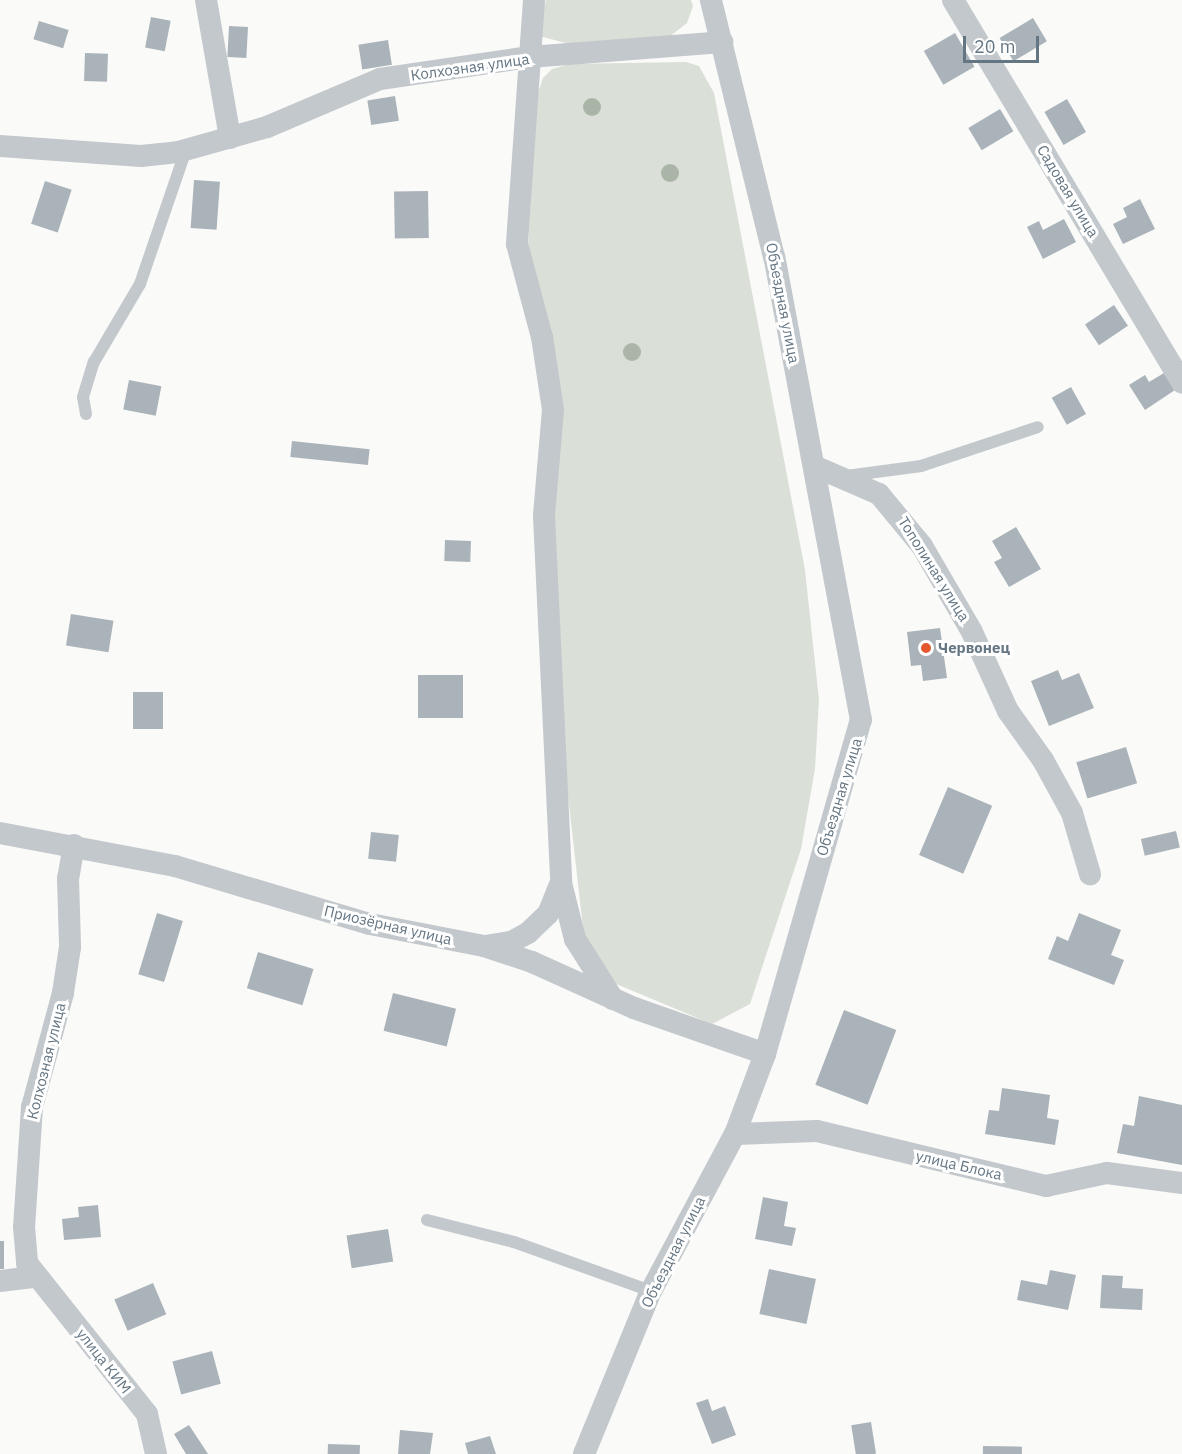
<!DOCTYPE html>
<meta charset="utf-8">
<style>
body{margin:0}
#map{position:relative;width:1182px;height:1454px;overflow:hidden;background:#fafaf8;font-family:"IBM Plex Sans",sans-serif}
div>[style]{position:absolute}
.green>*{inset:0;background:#dadfd7}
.building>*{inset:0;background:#aab3b9;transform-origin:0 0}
.lane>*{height:12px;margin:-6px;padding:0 6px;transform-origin:6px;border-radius:6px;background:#c3c8cc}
.street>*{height:22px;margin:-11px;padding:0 11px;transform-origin:11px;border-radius:11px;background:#c3c8cc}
.trees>*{width:18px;height:18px;margin:-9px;border-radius:50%;background:#aab4a7}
.dots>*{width:16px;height:16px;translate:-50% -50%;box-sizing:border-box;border:3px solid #fff;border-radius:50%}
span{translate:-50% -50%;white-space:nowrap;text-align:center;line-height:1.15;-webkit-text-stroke:6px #fff;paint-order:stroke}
.street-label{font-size:15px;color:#657683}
.poi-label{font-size:15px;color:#657683;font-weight:700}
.left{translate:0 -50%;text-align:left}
.scale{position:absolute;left:963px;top:36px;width:76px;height:27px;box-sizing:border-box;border:3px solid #657683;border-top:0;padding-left:8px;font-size:18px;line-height:21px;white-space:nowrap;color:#657683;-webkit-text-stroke:4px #fff;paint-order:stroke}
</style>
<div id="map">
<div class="green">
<div style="clip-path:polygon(546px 0,691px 0,693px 6px,687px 23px,669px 37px,569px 44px,536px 35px)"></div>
<div style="clip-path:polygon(686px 62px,699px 66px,714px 93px,805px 570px,819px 700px,815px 769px,801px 849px,750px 1004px,712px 1024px,609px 981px,584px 937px,564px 760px,552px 476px,528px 249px,536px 99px,543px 78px,552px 69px,570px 64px)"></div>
</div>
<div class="building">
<div style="left:151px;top:17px;width:20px;height:31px;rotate:11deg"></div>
<div style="left:1033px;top:18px;width:27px;height:39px;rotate:59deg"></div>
<div style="left:39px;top:21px;width:31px;height:19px;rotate:17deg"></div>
<div style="left:229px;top:26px;width:19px;height:31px;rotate:3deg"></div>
<div style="left:955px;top:33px;width:39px;height:36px;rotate:60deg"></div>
<div style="left:388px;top:40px;width:25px;height:30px;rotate:81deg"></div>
<div style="left:85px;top:53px;width:23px;height:28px;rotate:2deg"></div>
<div style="left:395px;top:96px;width:25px;height:28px;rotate:81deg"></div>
<div style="left:1067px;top:99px;width:38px;height:26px;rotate:60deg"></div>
<div style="left:1000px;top:109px;width:26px;height:37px;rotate:59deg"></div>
<div style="left:194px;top:180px;width:26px;height:48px;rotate:4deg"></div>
<div style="left:45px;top:181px;width:28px;height:45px;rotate:18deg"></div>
<div style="left:428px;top:191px;width:47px;height:34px;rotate:89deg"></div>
<div style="clip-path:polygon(1140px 199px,1155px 229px,1123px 244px,1113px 224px,1127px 217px,1123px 208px)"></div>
<div style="clip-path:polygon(1064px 219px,1076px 242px,1043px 259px,1027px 227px,1039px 221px,1043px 230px)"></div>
<div style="left:1114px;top:305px;width:25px;height:35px;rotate:56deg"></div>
<div style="clip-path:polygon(1164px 373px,1175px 390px,1145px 410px,1129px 385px,1145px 375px,1149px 382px)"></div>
<div style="left:129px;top:380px;width:33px;height:30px;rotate:11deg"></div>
<div style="left:1071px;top:387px;width:31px;height:22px;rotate:61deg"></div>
<div style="left:292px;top:441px;width:78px;height:16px;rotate:6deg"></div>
<div style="clip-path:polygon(1016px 527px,1041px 569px,1009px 587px,994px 562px,1002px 558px,992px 541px)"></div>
<div style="left:445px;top:540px;width:26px;height:21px;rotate:2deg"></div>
<div style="left:71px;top:614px;width:43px;height:32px;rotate:9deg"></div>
<div style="clip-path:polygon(940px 628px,947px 678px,923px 681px,921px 665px,911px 666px,907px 632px)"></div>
<div style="clip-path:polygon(1058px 670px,1062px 680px,1079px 673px,1094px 708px,1049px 726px,1031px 681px)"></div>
<div style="left:418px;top:675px;width:45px;height:43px"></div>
<div style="left:133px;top:692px;width:30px;height:37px"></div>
<div style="left:1126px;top:747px;width:38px;height:52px;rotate:73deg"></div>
<div style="left:948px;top:787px;width:48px;height:74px;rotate:23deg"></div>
<div style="left:1176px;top:831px;width:17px;height:36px;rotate:77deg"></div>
<div style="left:371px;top:832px;width:28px;height:27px;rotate:6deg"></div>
<div style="left:157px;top:913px;width:27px;height:64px;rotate:17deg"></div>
<div style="clip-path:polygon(1079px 913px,1121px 930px,1111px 955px,1124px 960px,1114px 985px,1048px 959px,1057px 936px,1068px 941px)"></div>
<div style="left:258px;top:952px;width:58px;height:38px;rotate:17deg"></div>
<div style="left:393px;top:993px;width:65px;height:39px;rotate:14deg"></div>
<div style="left:844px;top:1010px;width:56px;height:80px;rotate:21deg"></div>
<div style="clip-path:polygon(1002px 1088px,1050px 1095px,1047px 1118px,1059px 1120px,1055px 1145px,985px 1134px,989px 1110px,999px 1111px)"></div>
<div style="clip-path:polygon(1139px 1096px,1182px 1105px,1182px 1165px,1117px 1153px,1123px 1124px,1134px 1126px)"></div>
<div style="clip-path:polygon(763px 1197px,788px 1202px,784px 1226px,796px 1228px,792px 1246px,755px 1239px)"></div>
<div style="clip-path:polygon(98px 1205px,101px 1237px,64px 1240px,62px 1219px,79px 1217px,78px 1207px)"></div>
<div style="left:388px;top:1229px;width:33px;height:42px;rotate:81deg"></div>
<div style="left:0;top:1241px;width:4px;height:28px"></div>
<div style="left:769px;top:1269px;width:48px;height:46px;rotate:12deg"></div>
<div style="clip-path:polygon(1050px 1270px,1076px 1275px,1068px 1310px,1017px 1300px,1021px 1280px,1047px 1285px)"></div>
<div style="clip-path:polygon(1102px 1275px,1123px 1276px,1122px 1288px,1143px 1289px,1142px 1310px,1100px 1308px)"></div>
<div style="left:153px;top:1283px;width:34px;height:42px;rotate:67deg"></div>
<div style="left:212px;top:1351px;width:34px;height:41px;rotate:75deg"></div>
<div style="clip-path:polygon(708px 1399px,712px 1411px,725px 1406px,736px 1435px,712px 1444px,696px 1403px)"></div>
<div style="left:871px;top:1422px;width:32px;height:20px;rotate:81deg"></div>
<div style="clip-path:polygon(189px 1425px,208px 1454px,186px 1454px,174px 1434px)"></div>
<div style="clip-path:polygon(400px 1430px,433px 1433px,430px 1454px,398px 1454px)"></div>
<div style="clip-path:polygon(490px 1436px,496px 1454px,468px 1454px,465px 1443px)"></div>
<div style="left:328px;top:1444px;width:32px;height:10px;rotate:2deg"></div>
<div style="left:983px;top:1446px;width:39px;height:8px;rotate:1deg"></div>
</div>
<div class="lane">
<div style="left:86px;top:414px;width:17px;rotate:-100deg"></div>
<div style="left:83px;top:397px;width:37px;rotate:-73deg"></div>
<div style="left:94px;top:362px;width:91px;rotate:-59.5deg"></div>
<div style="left:140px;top:284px;width:142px;rotate:-71.1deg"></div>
<div style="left:846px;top:476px;width:76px;rotate:-7.6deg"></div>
<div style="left:921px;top:466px;width:123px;rotate:-18.4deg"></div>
<div style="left:427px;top:1220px;width:90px;rotate:14.2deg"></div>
<div style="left:514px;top:1242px;width:145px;rotate:19.7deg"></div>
</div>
<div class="street">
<div style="left:206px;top:0;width:140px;rotate:80.1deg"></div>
<div style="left:534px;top:0;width:245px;rotate:94deg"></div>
<div style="left:517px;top:244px;width:96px;rotate:75deg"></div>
<div style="left:542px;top:337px;width:74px;rotate:81.4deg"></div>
<div style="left:553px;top:410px;width:106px;rotate:94.9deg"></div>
<div style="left:544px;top:516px;width:367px;rotate:87.3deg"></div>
<div style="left:561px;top:883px;width:58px;rotate:76deg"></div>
<div style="left:575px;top:939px;width:71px;rotate:57.7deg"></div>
<div style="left:953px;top:0;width:446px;rotate:59.1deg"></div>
<div style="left:0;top:146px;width:141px;rotate:4.1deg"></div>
<div style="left:141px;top:156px;width:37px;rotate:-6deg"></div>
<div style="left:178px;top:152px;width:92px;rotate:-15.7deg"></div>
<div style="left:267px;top:127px;width:123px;rotate:-23deg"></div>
<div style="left:380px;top:79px;width:151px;rotate:-8.4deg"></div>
<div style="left:529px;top:57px;width:194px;rotate:-4.4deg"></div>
<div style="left:814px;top:466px;width:71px;rotate:23.3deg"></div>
<div style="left:879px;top:494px;width:67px;rotate:50.4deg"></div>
<div style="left:922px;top:546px;width:99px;rotate:59.8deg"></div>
<div style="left:972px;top:632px;width:87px;rotate:65.5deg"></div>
<div style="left:1008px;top:711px;width:60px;rotate:54.5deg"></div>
<div style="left:1043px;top:760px;width:60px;rotate:61.3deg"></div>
<div style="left:1072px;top:813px;width:64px;rotate:73.6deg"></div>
<div style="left:0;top:833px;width:178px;rotate:10.7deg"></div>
<div style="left:175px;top:866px;width:203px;rotate:16.6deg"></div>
<div style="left:370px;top:924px;width:116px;rotate:10.9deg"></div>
<div style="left:484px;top:946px;width:51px;rotate:18.4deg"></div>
<div style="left:532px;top:962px;width:112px;rotate:24.3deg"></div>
<div style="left:634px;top:1008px;width:139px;rotate:19.3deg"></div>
<div style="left:74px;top:845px;width:34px;rotate:100deg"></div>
<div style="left:68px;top:878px;width:69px;rotate:88.3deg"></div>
<div style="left:70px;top:947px;width:47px;rotate:98.7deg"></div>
<div style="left:63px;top:993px;width:118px;rotate:105.2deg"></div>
<div style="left:32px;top:1107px;width:120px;rotate:93.8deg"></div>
<div style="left:24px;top:1227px;width:36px;rotate:85deg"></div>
<div style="left:27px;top:1263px;width:193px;rotate:51.5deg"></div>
<div style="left:147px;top:1414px;width:41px;rotate:77.3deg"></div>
<div style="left:485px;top:946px;width:26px;rotate:-9deg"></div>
<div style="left:511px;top:942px;width:19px;rotate:-28deg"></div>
<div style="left:528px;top:933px;width:28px;rotate:-44deg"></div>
<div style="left:548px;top:914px;width:32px;rotate:-68deg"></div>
<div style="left:735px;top:1134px;width:82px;rotate:-2.1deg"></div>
<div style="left:817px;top:1131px;width:236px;rotate:13.5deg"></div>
<div style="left:1046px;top:1186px;width:62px;rotate:-12deg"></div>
<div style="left:1107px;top:1173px;width:76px;rotate:7.6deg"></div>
<div style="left:0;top:1281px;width:35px;rotate:-7deg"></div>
<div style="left:584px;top:1454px;width:176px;rotate:-67.7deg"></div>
<div style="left:651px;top:1291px;width:178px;rotate:-61.9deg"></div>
<div style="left:735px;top:1134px;width:85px;rotate:-69.4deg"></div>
<div style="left:765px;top:1054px;width:348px;rotate:-74deg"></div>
<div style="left:861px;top:720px;width:471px;rotate:-100.6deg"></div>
<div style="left:774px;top:257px;width:265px;rotate:-103.8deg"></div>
</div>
<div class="trees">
<div style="left:592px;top:107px"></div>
<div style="left:670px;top:173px"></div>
<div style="left:632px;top:352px"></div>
</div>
<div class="dots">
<div style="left:926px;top:648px;background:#e4572e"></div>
</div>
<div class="street-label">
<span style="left:470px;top:67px;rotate:-8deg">Колхозная улица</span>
<span style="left:1068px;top:191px;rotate:59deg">Садовая улица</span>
<span style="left:783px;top:303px;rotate:79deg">Объездная улица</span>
<span style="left:934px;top:569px;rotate:58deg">Тополиная улица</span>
<span style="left:839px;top:797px;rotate:-73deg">Объездная улица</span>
<span style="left:388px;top:925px;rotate:13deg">Приозёрная улица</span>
<span style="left:46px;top:1061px;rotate:-76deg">Колхозная улица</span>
<span style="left:959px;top:1165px;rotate:13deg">улица Блока</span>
<span style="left:673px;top:1252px;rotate:-63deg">Объездная улица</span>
<span style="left:104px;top:1361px;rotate:52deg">улица КИМ</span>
</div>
<div class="poi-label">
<span class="left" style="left:938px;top:648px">Червонец</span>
</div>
<div class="scale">20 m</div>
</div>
